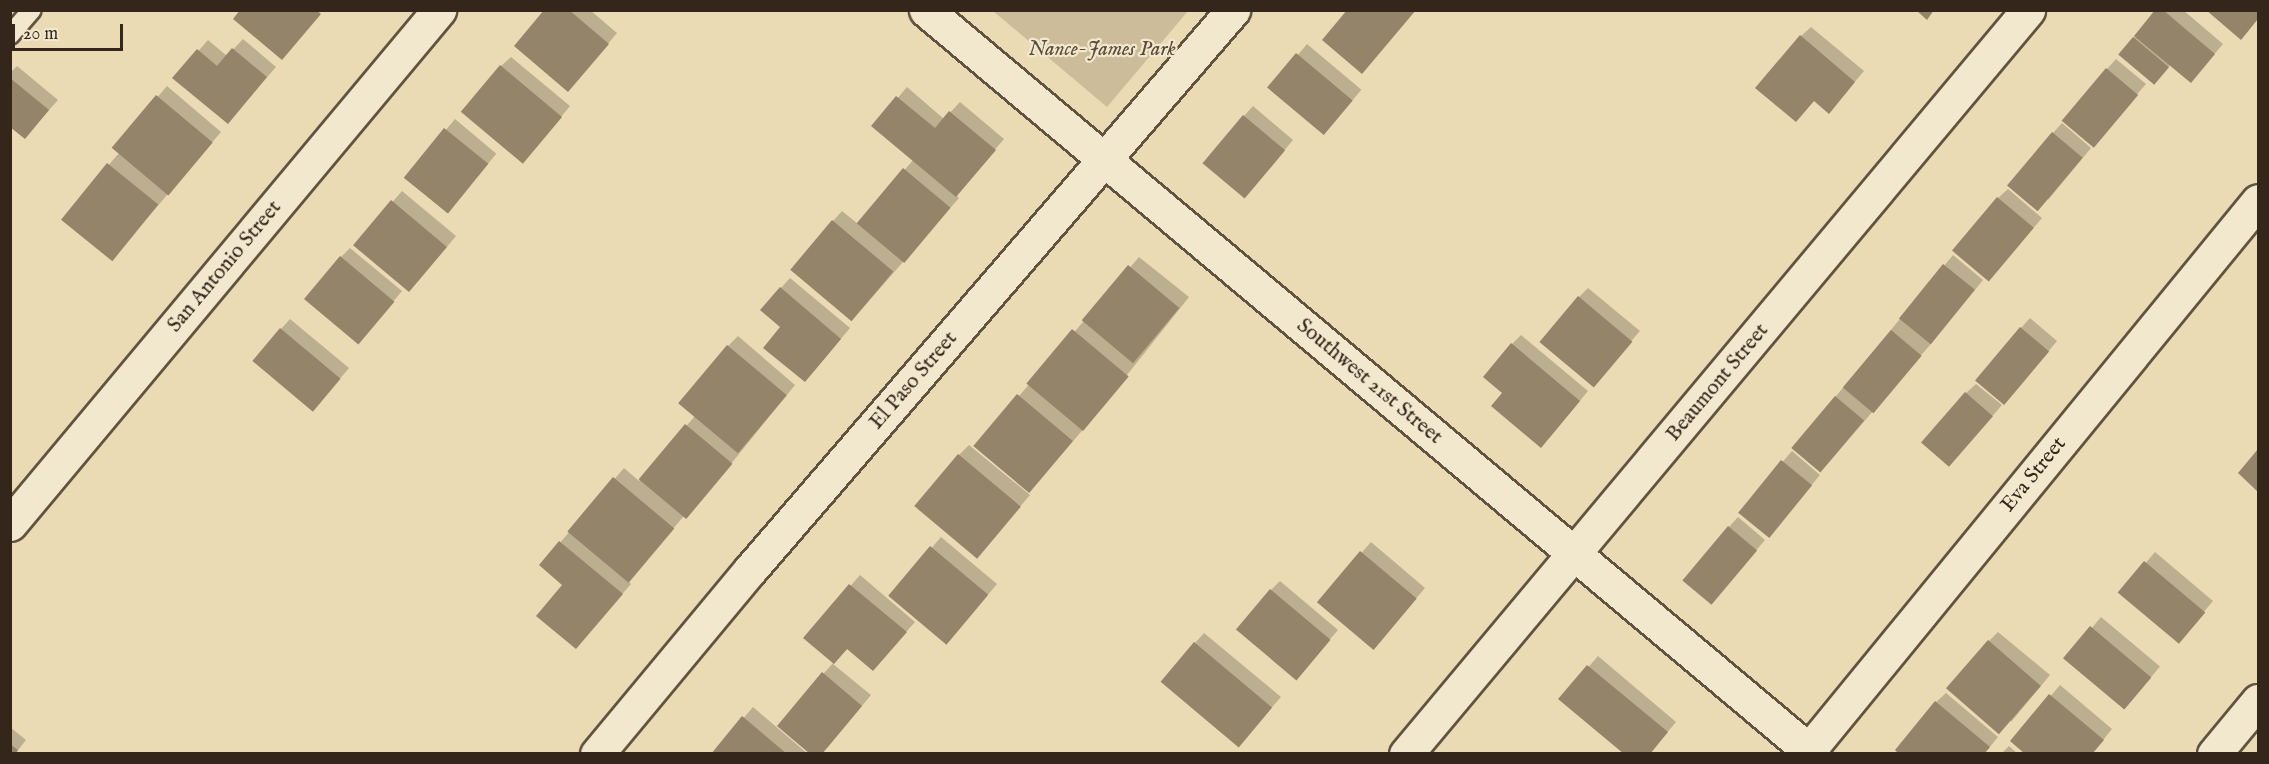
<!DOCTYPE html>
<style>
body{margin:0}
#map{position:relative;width:2269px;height:764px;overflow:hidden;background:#ebdbb4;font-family:"IM FELL English",serif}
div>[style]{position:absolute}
.green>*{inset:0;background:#ccbc9a}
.shadow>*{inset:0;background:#0003;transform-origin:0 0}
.building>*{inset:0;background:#93846a;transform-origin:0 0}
.roads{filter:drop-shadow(2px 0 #625340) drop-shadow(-2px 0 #625340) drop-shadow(0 2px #625340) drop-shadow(0 -2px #625340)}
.lane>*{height:18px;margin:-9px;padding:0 9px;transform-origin:9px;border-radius:9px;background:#f2e8ce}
.street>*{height:33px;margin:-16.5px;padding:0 16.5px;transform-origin:16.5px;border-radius:16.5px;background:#f2e8ce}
.secondary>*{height:33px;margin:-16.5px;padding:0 16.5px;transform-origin:16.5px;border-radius:16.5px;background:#f2e8ce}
span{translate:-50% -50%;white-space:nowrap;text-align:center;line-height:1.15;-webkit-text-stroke:4.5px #f2e8ce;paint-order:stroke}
.park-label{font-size:21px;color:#5a4c3a;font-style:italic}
.street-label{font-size:21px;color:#34261a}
.frame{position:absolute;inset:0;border:12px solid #34261a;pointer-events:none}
.scale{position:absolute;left:12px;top:24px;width:111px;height:27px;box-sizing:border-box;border:3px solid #34261a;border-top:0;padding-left:8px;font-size:18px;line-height:21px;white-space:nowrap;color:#34261a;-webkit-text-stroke:4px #f2e8ce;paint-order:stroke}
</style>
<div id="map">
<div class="green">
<div style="clip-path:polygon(993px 11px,1188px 11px,1107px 107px)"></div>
</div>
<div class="shadow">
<div style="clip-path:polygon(546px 10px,590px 10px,617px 33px,578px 80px)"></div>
<div style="clip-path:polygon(2157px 10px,2183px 10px,2223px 44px,2200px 71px,2171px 64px,2163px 73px,2120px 54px)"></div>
<div style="clip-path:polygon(1811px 27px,1864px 71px,1838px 102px,1801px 36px)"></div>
<div style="clip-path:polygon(243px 39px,276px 67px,228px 122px,175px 78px,208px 40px,227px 56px)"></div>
<div style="left:1307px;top:44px;width:71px;height:58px;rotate:40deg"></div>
<div style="clip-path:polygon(511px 57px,570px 106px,532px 152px,501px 66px)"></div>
<div style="clip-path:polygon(2116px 59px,2146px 84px,2093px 145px,2107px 69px)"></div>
<div style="clip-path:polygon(17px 66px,58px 100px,34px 127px,10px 125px,10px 73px)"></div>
<div style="clip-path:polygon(167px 86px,221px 132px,120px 250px,62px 219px,119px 153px,114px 148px)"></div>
<div style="clip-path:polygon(907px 87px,944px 119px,960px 102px,1004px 139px,956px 195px,959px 198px,861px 310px,833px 221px,842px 211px,858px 224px,914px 159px,874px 126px)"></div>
<div style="clip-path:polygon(1253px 106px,1293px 140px,1254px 187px,1244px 116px)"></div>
<div style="left:455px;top:119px;width:54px;height:77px;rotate:40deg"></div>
<div style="clip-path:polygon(2062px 123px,2091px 148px,2048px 200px,2053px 133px)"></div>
<div style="clip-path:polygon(2008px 189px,2042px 218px,1998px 270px,1998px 198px)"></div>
<div style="clip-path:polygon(402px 191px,456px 236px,419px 280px,356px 244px)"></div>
<div style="clip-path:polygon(350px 248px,402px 291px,367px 333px,341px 257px)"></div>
<div style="clip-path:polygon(1953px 255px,1983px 280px,1930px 345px,1830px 461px,1793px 448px)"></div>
<div style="clip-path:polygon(1139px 257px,1189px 297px,1092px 419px,1039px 481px,976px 446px)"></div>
<div style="clip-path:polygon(790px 278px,850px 328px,814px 371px,782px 327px,781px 288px)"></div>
<div style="clip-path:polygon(1588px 288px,1640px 331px,1593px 385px,1579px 297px)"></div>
<div style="clip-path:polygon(2030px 318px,2057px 341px,2014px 393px,2021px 328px)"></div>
<div style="clip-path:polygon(290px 319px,349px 368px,322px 400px,281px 329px)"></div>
<div style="clip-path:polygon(1521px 335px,1588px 391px,1550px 437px,1504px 393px,1512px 344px)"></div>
<div style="clip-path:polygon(738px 336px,795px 385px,695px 508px,684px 516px,628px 581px,631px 584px,576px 647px,564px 585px,541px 565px,624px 468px,639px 481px,695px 416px,728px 346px)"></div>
<div style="clip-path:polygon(1976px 384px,2002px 405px,1950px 465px,1966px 393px)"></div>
<div style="clip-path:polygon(969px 445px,1030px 495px,978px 556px,959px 455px)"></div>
<div style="clip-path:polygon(1792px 451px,1820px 475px,1777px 526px,1739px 512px)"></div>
<div style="clip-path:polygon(2258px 452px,2258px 490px,2240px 473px)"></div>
<div style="clip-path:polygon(1738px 517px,1765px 540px,1720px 593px,1729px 527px)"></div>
<div style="clip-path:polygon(941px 537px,997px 584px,956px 633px,890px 596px)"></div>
<div style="clip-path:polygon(1371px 542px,1425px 588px,1383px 637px,1319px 601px)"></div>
<div style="clip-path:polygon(2155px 552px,2213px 601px,2187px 632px,2120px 593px)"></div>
<div style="clip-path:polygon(860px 575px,915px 622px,873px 669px,848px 648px,833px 664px,871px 695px,827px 748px,779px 726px,824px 673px,834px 662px,805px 638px)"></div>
<div style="clip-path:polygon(1280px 581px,1338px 630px,1296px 678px,1271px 590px)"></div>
<div style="left:2101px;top:617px;width:77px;height:55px;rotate:40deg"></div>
<div style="clip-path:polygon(1998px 632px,2050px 675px,2011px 722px,1989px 641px)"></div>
<div style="clip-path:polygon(1204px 633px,1281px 697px,1238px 746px,1195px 643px)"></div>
<div style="clip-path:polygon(1598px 656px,1676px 722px,1649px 754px,1561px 699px)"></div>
<div style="clip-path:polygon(2060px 685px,2112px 729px,2092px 754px,2012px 741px)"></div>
<div style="clip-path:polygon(1946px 693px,1998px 737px,1984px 754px,1936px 702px)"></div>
<div style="clip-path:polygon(753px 707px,808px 754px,713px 754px)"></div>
<div style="clip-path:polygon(10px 727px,26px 740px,15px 754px,10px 754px)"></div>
<div style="clip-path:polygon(2009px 746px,2018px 754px,2001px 754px)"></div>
</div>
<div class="building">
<div style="clip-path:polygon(240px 10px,316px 10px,321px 14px,282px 60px,233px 19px)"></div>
<div style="clip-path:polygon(544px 10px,569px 10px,609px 44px,568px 92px,514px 46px)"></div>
<div style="clip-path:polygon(1347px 10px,1416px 10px,1362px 74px,1322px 40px)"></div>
<div style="clip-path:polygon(1916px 10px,1934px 10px,1927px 20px)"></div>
<div style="clip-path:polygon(2155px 10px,2163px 10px,2215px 54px,2191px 83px,2134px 36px)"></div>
<div style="clip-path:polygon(2206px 10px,2258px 10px,2258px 19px,2241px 40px)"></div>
<div style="clip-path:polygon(1800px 35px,1855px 82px,1829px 114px,1814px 101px,1796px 122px,1755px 88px)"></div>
<div style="left:2133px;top:37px;width:47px;height:23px;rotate:40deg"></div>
<div style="clip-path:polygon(232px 48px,267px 77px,228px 124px,172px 78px,197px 49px,217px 66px)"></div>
<div style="left:1296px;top:53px;width:74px;height:45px;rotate:40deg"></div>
<div style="left:500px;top:65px;width:81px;height:61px;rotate:40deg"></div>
<div style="left:2106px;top:68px;width:42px;height:69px;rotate:40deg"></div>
<div style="clip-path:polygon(10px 78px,49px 110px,25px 139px,10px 127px)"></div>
<div style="left:156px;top:95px;width:74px;height:69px;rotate:40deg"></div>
<div style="clip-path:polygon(896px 96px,935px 128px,949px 111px,996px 150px,956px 197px,871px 126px)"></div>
<div style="left:1243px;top:115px;width:55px;height:63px;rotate:40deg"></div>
<div style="left:444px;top:128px;width:57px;height:64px;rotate:39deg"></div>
<div style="left:2052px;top:132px;width:40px;height:70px;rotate:40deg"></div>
<div style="left:107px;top:163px;width:66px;height:73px;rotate:39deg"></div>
<div style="left:903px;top:168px;width:62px;height:72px;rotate:40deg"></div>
<div style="left:1997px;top:197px;width:48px;height:70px;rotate:40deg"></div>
<div style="left:391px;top:200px;width:73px;height:59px;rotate:40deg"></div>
<div style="left:832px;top:220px;width:80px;height:65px;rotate:40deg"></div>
<div style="left:340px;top:256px;width:71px;height:56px;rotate:40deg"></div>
<div style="left:1943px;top:264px;width:41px;height:70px;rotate:39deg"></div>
<div style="left:1128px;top:265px;width:67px;height:72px;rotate:40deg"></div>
<div style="clip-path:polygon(780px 287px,841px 339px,805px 382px,763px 348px,780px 327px,760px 310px)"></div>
<div style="left:1578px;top:296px;width:71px;height:60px;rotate:40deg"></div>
<div style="left:2020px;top:327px;width:38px;height:70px;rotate:40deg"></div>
<div style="left:280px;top:328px;width:79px;height:43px;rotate:40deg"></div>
<div style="left:1072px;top:329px;width:74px;height:71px;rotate:40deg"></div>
<div style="left:1891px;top:330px;width:40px;height:75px;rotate:40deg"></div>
<div style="clip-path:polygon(1511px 343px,1580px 401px,1541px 448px,1491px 406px,1502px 393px,1483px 377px)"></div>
<div style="left:727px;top:345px;width:78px;height:76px;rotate:40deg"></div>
<div style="left:1965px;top:392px;width:37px;height:67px;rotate:41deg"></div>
<div style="left:1017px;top:394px;width:73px;height:68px;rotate:40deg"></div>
<div style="left:1835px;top:396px;width:38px;height:68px;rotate:40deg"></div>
<div style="left:685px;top:424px;width:62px;height:72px;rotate:40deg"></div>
<div style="clip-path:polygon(2258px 449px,2258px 492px,2238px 473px)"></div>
<div style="left:958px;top:454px;width:82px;height:68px;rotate:40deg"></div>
<div style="left:1781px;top:460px;width:40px;height:68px;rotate:39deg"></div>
<div style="left:613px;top:477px;width:80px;height:71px;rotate:40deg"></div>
<div style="left:1728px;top:526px;width:38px;height:71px;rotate:40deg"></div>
<div style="clip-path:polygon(559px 541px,623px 594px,576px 649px,536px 616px,562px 585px,539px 565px)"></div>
<div style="left:930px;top:546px;width:76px;height:65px;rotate:40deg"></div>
<div style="left:1360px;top:551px;width:74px;height:67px;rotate:40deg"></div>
<div style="left:2144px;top:561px;width:80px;height:41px;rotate:40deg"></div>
<div style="clip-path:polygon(849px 584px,907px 632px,873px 671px,847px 649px,834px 664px,803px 638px)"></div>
<div style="left:1270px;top:589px;width:79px;height:53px;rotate:40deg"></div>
<div style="left:2090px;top:626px;width:80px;height:42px;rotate:40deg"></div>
<div style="left:1988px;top:640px;width:70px;height:64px;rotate:41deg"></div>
<div style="left:1194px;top:642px;width:102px;height:52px;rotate:40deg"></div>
<div style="clip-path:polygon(1587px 665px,1668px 732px,1650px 754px,1624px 754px,1558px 699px)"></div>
<div style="clip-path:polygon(822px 672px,862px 706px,822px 754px,810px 754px,777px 726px)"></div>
<div style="clip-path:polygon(2049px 694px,2104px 740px,2092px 754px,2025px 754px,2010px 741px)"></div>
<div style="clip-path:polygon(1935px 701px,1990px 747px,1984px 754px,1899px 754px,1895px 750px)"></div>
<div style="clip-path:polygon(742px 716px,787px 754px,711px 754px)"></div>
<div style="clip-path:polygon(10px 744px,18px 750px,15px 754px,10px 754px)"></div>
</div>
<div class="roads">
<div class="lane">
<div style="left:10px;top:35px;width:33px;rotate:-49deg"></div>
</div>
<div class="street">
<div style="left:926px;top:10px;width:1158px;rotate:39.99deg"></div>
<div style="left:10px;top:524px;width:670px;rotate:-50.15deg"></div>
<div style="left:1809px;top:750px;width:709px;rotate:-50.72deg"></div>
<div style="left:597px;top:754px;width:239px;rotate:-50.3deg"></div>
<div style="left:750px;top:570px;width:740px;rotate:-49.22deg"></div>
<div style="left:1406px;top:754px;width:970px;rotate:-50.1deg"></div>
</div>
<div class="secondary">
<div style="left:2214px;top:754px;width:69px;rotate:-50.3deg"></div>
</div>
</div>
<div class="park-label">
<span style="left:1102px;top:50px">Nance-James Park</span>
</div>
<div class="street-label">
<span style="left:225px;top:267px;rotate:-50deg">San Antonio Street</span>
<span style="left:914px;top:381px;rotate:-49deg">El Paso Street</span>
<span style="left:1369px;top:382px;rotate:40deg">Southwest 21st Street</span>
<span style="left:1718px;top:383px;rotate:-50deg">Beaumont Street</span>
<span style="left:2034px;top:475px;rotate:-51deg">Eva Street</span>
</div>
<div class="frame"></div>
<div class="scale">20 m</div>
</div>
